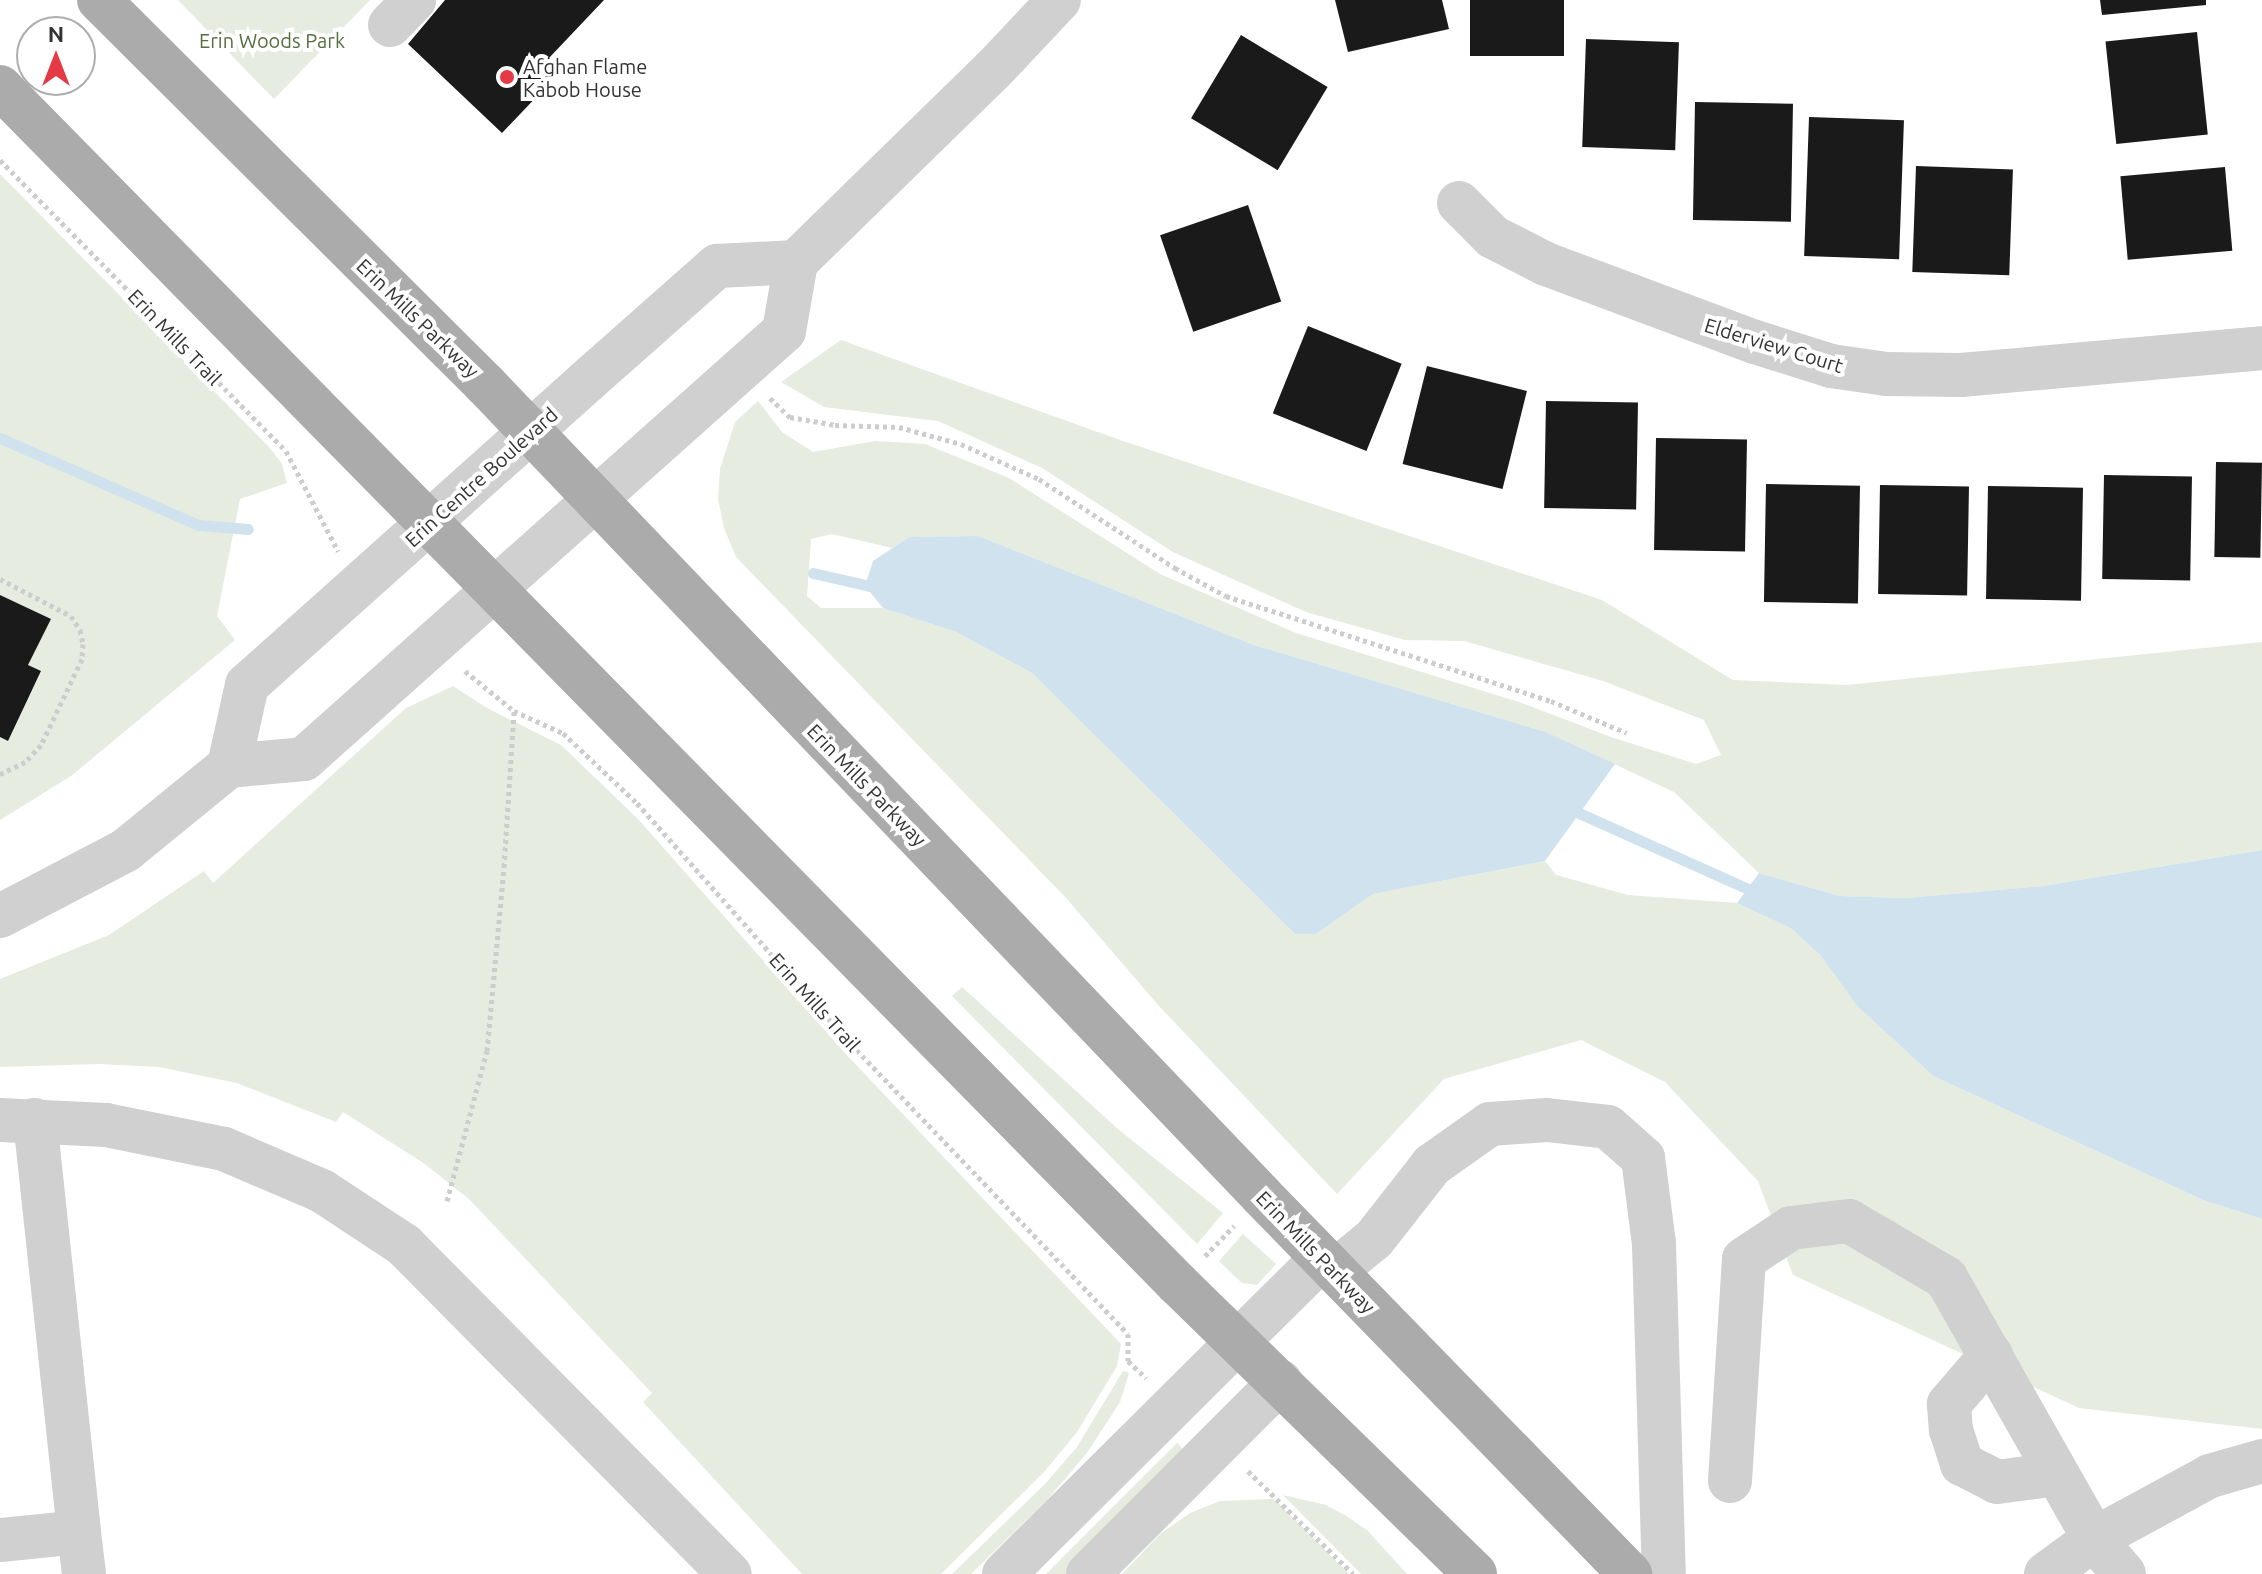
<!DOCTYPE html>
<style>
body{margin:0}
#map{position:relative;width:2262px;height:1574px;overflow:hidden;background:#fff;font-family:Ubuntu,sans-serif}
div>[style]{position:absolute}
.green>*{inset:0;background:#e6ecdf;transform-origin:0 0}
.water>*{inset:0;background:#cfe2ee}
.stream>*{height:11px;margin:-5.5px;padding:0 5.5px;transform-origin:5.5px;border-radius:5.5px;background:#cfe2ee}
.building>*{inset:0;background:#1a1a1a;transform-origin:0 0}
.path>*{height:5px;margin-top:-2.5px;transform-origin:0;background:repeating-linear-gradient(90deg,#cdcdcd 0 4px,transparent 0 8px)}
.minor>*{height:44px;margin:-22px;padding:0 22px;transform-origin:22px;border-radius:22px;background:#d0d0d0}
.major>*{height:44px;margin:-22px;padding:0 22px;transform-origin:22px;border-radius:22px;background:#ababab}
.dots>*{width:22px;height:22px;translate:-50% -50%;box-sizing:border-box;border:4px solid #fff;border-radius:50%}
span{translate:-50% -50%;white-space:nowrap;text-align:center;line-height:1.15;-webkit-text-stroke:8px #fff;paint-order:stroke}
.park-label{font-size:20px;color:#56703f}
.poi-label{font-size:20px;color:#333}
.left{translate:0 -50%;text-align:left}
.street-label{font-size:20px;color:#333}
.north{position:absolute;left:16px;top:16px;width:80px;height:80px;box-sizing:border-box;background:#fff;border:2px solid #adadad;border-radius:50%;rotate:0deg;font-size:22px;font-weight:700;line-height:32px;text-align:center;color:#333}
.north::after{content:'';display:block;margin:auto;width:28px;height:36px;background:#e63946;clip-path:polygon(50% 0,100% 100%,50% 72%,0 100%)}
</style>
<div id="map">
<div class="green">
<div style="clip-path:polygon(178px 0,370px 0,274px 99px)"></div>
<div style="clip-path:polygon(0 174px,269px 447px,282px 464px,287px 483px,240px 499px,217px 616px,235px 640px,71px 776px,0 820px,0 737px,8px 741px,41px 672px,28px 665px,51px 619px,0 595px)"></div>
<div style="clip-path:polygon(841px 340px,1123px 441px,1602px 600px,1733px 680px,1847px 685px,2262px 642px,2262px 850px,2043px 886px,1906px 898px,1840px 896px,1759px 873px,1674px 792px,1546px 732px,1254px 645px,978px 536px,909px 537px,892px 548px,832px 534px,811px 539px,807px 596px,821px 608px,883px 608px,956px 632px,1032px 673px,1295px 934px,1316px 934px,1373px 894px,1545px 861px,1556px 875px,1628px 895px,1737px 903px,1792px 929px,1821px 956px,1857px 1006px,1933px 1076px,2203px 1200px,2262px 1219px,2262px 1429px,2079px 1408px,1793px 1275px,1758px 1181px,1665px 1082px,1581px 1040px,1444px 1079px,1337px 1194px,1159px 1006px,1067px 899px,736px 557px,724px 528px,718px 499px,720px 469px,735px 422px,758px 401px,782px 432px,813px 452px,875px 441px,925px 444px,1009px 478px,1160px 574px,1296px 633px,1522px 703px,1611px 737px,1696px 764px,1721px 755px,1704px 720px,1603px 681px,1464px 641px,1405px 640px,1306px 612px,1173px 552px,1042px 468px,938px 421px,824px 407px,781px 382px)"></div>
<div style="clip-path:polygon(453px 686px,487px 708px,561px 745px,638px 819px,843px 1051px,1121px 1344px,1117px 1366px,1077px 1432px,1045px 1471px,941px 1574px,802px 1574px,643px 1402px,652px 1393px,470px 1200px,425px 1164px,343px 1112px,336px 1122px,237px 1083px,159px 1067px,99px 1064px,0 1067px,0 979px,109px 935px,204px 871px,213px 883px,406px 708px)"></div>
<div style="clip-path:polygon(962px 987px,1119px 1130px,1223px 1213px,1197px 1244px,952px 996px)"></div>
<div style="clip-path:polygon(1243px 1234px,1276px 1264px,1257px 1285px,1242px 1283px,1219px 1261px)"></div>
<div style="clip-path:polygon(1123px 1371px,1129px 1373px,1120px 1402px,1087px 1453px,1047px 1500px,971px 1574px,952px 1574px,1045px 1484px,1077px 1447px)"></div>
<div style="left:1177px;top:1443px;width:16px;height:188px;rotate:45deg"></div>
<div style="clip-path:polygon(1283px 1495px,1326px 1505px,1348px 1517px,1367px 1530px,1407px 1574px,1361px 1574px)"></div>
<div style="clip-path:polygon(1274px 1499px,1349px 1574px,1122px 1574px,1160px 1534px,1190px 1513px,1220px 1501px)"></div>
</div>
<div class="water">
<div style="clip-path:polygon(978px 536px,1254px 645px,1546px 732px,1615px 764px,1545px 861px,1373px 894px,1316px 934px,1295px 934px,1032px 673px,956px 632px,883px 608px,865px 586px,873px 561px,909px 537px)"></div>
<div style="clip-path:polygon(2262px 850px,2262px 1219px,2203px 1200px,1933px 1076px,1857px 1006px,1821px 956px,1792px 929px,1737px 903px,1759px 873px,1840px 896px,1906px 898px,2043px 886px)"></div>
</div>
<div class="stream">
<div style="left:0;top:438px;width:216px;rotate:23.7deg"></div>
<div style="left:198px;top:525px;width:50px;rotate:4.6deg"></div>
<div style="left:813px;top:573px;width:68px;rotate:12.8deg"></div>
<div style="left:1570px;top:805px;width:12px;rotate:42deg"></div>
<div style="left:1579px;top:813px;width:197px;rotate:24.2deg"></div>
</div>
<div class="building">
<div style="clip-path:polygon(445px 0,604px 0,549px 58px,562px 70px,502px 133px,408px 44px)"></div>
<div style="clip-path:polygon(1335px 0,1442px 0,1449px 29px,1348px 52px)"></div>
<div style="left:1470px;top:0;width:94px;height:56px"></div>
<div style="clip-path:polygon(2100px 0,2206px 0,2206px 5px,2102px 15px)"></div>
<div style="left:2197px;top:32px;width:103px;height:92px;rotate:84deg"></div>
<div style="left:1241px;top:35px;width:101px;height:97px;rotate:31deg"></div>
<div style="left:1586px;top:39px;width:93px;height:108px;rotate:2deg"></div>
<div style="left:1695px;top:102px;width:98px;height:118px;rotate:1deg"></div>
<div style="left:1809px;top:117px;width:95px;height:139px;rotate:2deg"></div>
<div style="left:1916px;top:166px;width:97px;height:106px;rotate:2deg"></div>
<div style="left:2225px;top:167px;width:84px;height:105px;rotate:85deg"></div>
<div style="left:1248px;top:205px;width:102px;height:93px;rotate:71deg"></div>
<div style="left:1308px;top:326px;width:101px;height:94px;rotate:22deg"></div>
<div style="left:1427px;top:366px;width:103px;height:101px;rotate:14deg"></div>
<div style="left:1546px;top:401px;width:92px;height:107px;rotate:1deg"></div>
<div style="left:1656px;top:438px;width:91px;height:112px;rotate:1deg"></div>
<div style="left:2216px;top:462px;width:46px;height:95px;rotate:1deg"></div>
<div style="left:2104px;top:475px;width:88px;height:104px;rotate:1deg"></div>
<div style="left:1766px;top:484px;width:94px;height:118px;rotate:1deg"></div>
<div style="left:1880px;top:485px;width:89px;height:109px;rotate:1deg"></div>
<div style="left:1988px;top:486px;width:95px;height:113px;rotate:1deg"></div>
<div style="clip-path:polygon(0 595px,51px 619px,28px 665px,41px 671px,8px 741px,0 737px)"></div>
</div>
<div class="path">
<div style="left:0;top:160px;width:408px;rotate:45.5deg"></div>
<div style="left:286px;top:451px;width:113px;rotate:62.5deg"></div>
<div style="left:770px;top:398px;width:28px;rotate:44deg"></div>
<div style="left:790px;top:417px;width:46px;rotate:10.1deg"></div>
<div style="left:835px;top:425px;width:64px;rotate:1.8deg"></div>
<div style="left:899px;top:427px;width:64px;rotate:15.3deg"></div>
<div style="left:961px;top:444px;width:85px;rotate:24.2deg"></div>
<div style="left:1039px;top:479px;width:163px;rotate:33.2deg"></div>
<div style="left:1175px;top:568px;width:58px;rotate:28.8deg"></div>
<div style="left:1226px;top:596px;width:342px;rotate:17.9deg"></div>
<div style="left:1551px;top:701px;width:82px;rotate:22.8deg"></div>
<div style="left:0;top:579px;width:80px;rotate:27.5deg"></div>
<div style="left:71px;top:616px;width:17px;rotate:57deg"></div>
<div style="left:80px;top:630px;width:14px;rotate:78deg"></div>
<div style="left:83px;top:644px;width:15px;rotate:94deg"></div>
<div style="left:82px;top:659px;width:95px;rotate:115.5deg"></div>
<div style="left:41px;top:745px;width:23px;rotate:133deg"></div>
<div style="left:25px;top:762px;width:28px;rotate:154deg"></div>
<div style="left:465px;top:671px;width:63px;rotate:39.2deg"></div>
<div style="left:514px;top:711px;width:54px;rotate:24.2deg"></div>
<div style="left:563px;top:733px;width:102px;rotate:43.4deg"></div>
<div style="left:637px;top:803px;width:322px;rotate:48.4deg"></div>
<div style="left:851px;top:1044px;width:401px;rotate:46.3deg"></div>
<div style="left:1128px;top:1334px;width:27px;rotate:90deg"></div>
<div style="left:1128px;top:1361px;width:25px;rotate:43deg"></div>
<div style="left:447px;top:1201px;width:155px;rotate:-75.1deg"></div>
<div style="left:487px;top:1051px;width:185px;rotate:-84.7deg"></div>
<div style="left:504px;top:867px;width:156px;rotate:-86.3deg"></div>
<div style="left:1205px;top:1256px;width:42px;rotate:-46deg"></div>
<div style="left:1248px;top:1471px;width:147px;rotate:44.4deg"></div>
</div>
<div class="minor">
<div style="left:390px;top:25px;width:35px;rotate:-46deg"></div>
<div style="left:1459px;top:203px;width:48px;rotate:45deg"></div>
<div style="left:1493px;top:237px;width:59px;rotate:27deg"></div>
<div style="left:1546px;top:264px;width:223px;rotate:20.5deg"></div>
<div style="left:1755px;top:342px;width:80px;rotate:17.5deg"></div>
<div style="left:1831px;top:366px;width:56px;rotate:8.3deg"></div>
<div style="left:1886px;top:374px;width:75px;rotate:0.8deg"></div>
<div style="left:1961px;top:375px;width:302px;rotate:-5.1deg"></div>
<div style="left:229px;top:766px;width:83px;rotate:-77.5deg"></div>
<div style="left:247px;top:685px;width:456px;rotate:-41.8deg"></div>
<div style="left:587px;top:381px;width:174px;rotate:-41.5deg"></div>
<div style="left:717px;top:266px;width:79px;rotate:-2.9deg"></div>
<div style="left:0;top:916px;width:142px;rotate:-27.6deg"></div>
<div style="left:126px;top:850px;width:133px;rotate:-39.2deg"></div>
<div style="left:229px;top:766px;width:75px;rotate:-5.3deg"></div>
<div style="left:304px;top:759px;width:643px;rotate:-41.72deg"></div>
<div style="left:784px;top:331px;width:70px;rotate:-80.1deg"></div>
<div style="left:796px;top:262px;width:275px;rotate:-44.3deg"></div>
<div style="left:993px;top:70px;width:96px;rotate:-46.7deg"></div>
<div style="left:0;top:1120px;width:106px;rotate:2.7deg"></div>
<div style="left:106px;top:1125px;width:120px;rotate:11.5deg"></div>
<div style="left:224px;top:1149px;width:107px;rotate:23.2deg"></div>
<div style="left:322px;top:1191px;width:98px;rotate:33.4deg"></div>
<div style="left:404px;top:1245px;width:463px;rotate:45.3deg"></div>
<div style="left:35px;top:1120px;width:414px;rotate:83.9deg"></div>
<div style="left:1335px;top:1271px;width:50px;rotate:-39.4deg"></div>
<div style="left:1374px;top:1239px;width:94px;rotate:-51.9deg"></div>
<div style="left:1432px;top:1165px;width:71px;rotate:-35.3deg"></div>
<div style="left:1490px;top:1124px;width:57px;rotate:-4deg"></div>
<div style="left:1547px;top:1120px;width:61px;rotate:6.5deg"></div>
<div style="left:1608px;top:1127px;width:47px;rotate:41.5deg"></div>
<div style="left:1643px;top:1158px;width:87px;rotate:82.7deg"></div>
<div style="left:1654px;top:1244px;width:330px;rotate:88.3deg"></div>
<div style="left:1991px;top:1355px;width:65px;rotate:130.6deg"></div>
<div style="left:1949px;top:1404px;width:26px;rotate:86deg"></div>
<div style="left:1951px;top:1430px;width:36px;rotate:72deg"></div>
<div style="left:1962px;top:1464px;width:39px;rotate:27deg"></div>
<div style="left:1997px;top:1482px;width:60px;rotate:-7.7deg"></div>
<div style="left:1730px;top:1481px;width:222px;rotate:-86.4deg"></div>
<div style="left:1744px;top:1259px;width:56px;rotate:-33.4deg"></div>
<div style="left:1791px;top:1228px;width:58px;rotate:-6.9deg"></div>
<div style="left:1849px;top:1221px;width:113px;rotate:30.4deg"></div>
<div style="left:1946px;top:1278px;width:300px;rotate:60.4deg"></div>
<div style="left:2094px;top:1539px;width:132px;rotate:-28.5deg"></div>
<div style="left:2210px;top:1476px;width:54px;rotate:-16.1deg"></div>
<div style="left:0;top:1540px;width:79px;rotate:-5.8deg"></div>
<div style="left:79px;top:1532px;width:42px;rotate:83.2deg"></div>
<div style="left:1004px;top:1574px;width:448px;rotate:-44.8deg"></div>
<div style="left:1088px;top:1574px;width:272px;rotate:-45deg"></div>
<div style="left:2046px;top:1574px;width:59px;rotate:-36.1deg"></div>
<div style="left:2094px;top:1539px;width:46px;rotate:49.4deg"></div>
</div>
<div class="major">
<div style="left:99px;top:0;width:546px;rotate:44.85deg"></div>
<div style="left:486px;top:385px;width:1122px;rotate:46.26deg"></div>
<div style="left:1262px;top:1196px;width:528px;rotate:45.77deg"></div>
<div style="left:0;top:87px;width:1679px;rotate:45.46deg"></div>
<div style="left:1178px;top:1284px;width:415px;rotate:44.3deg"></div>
</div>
<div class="dots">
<div style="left:507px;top:77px;background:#e63946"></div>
</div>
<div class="park-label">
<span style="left:272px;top:40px">Erin Woods Park</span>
</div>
<div class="poi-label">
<span class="left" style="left:523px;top:78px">Afghan Flame<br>Kabob House</span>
</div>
<div class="street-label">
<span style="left:418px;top:318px;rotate:44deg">Erin Mills Parkway</span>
<span style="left:175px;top:337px;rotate:46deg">Erin Mills Trail</span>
<span style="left:1774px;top:345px;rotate:17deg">Elderview Court</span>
<span style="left:481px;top:477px;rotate:-42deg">Erin Centre Boulevard</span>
<span style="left:867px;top:785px;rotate:46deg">Erin Mills Parkway</span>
<span style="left:815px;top:1002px;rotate:48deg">Erin Mills Trail</span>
<span style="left:1316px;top:1252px;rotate:46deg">Erin Mills Parkway</span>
</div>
<div class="north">N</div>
</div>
